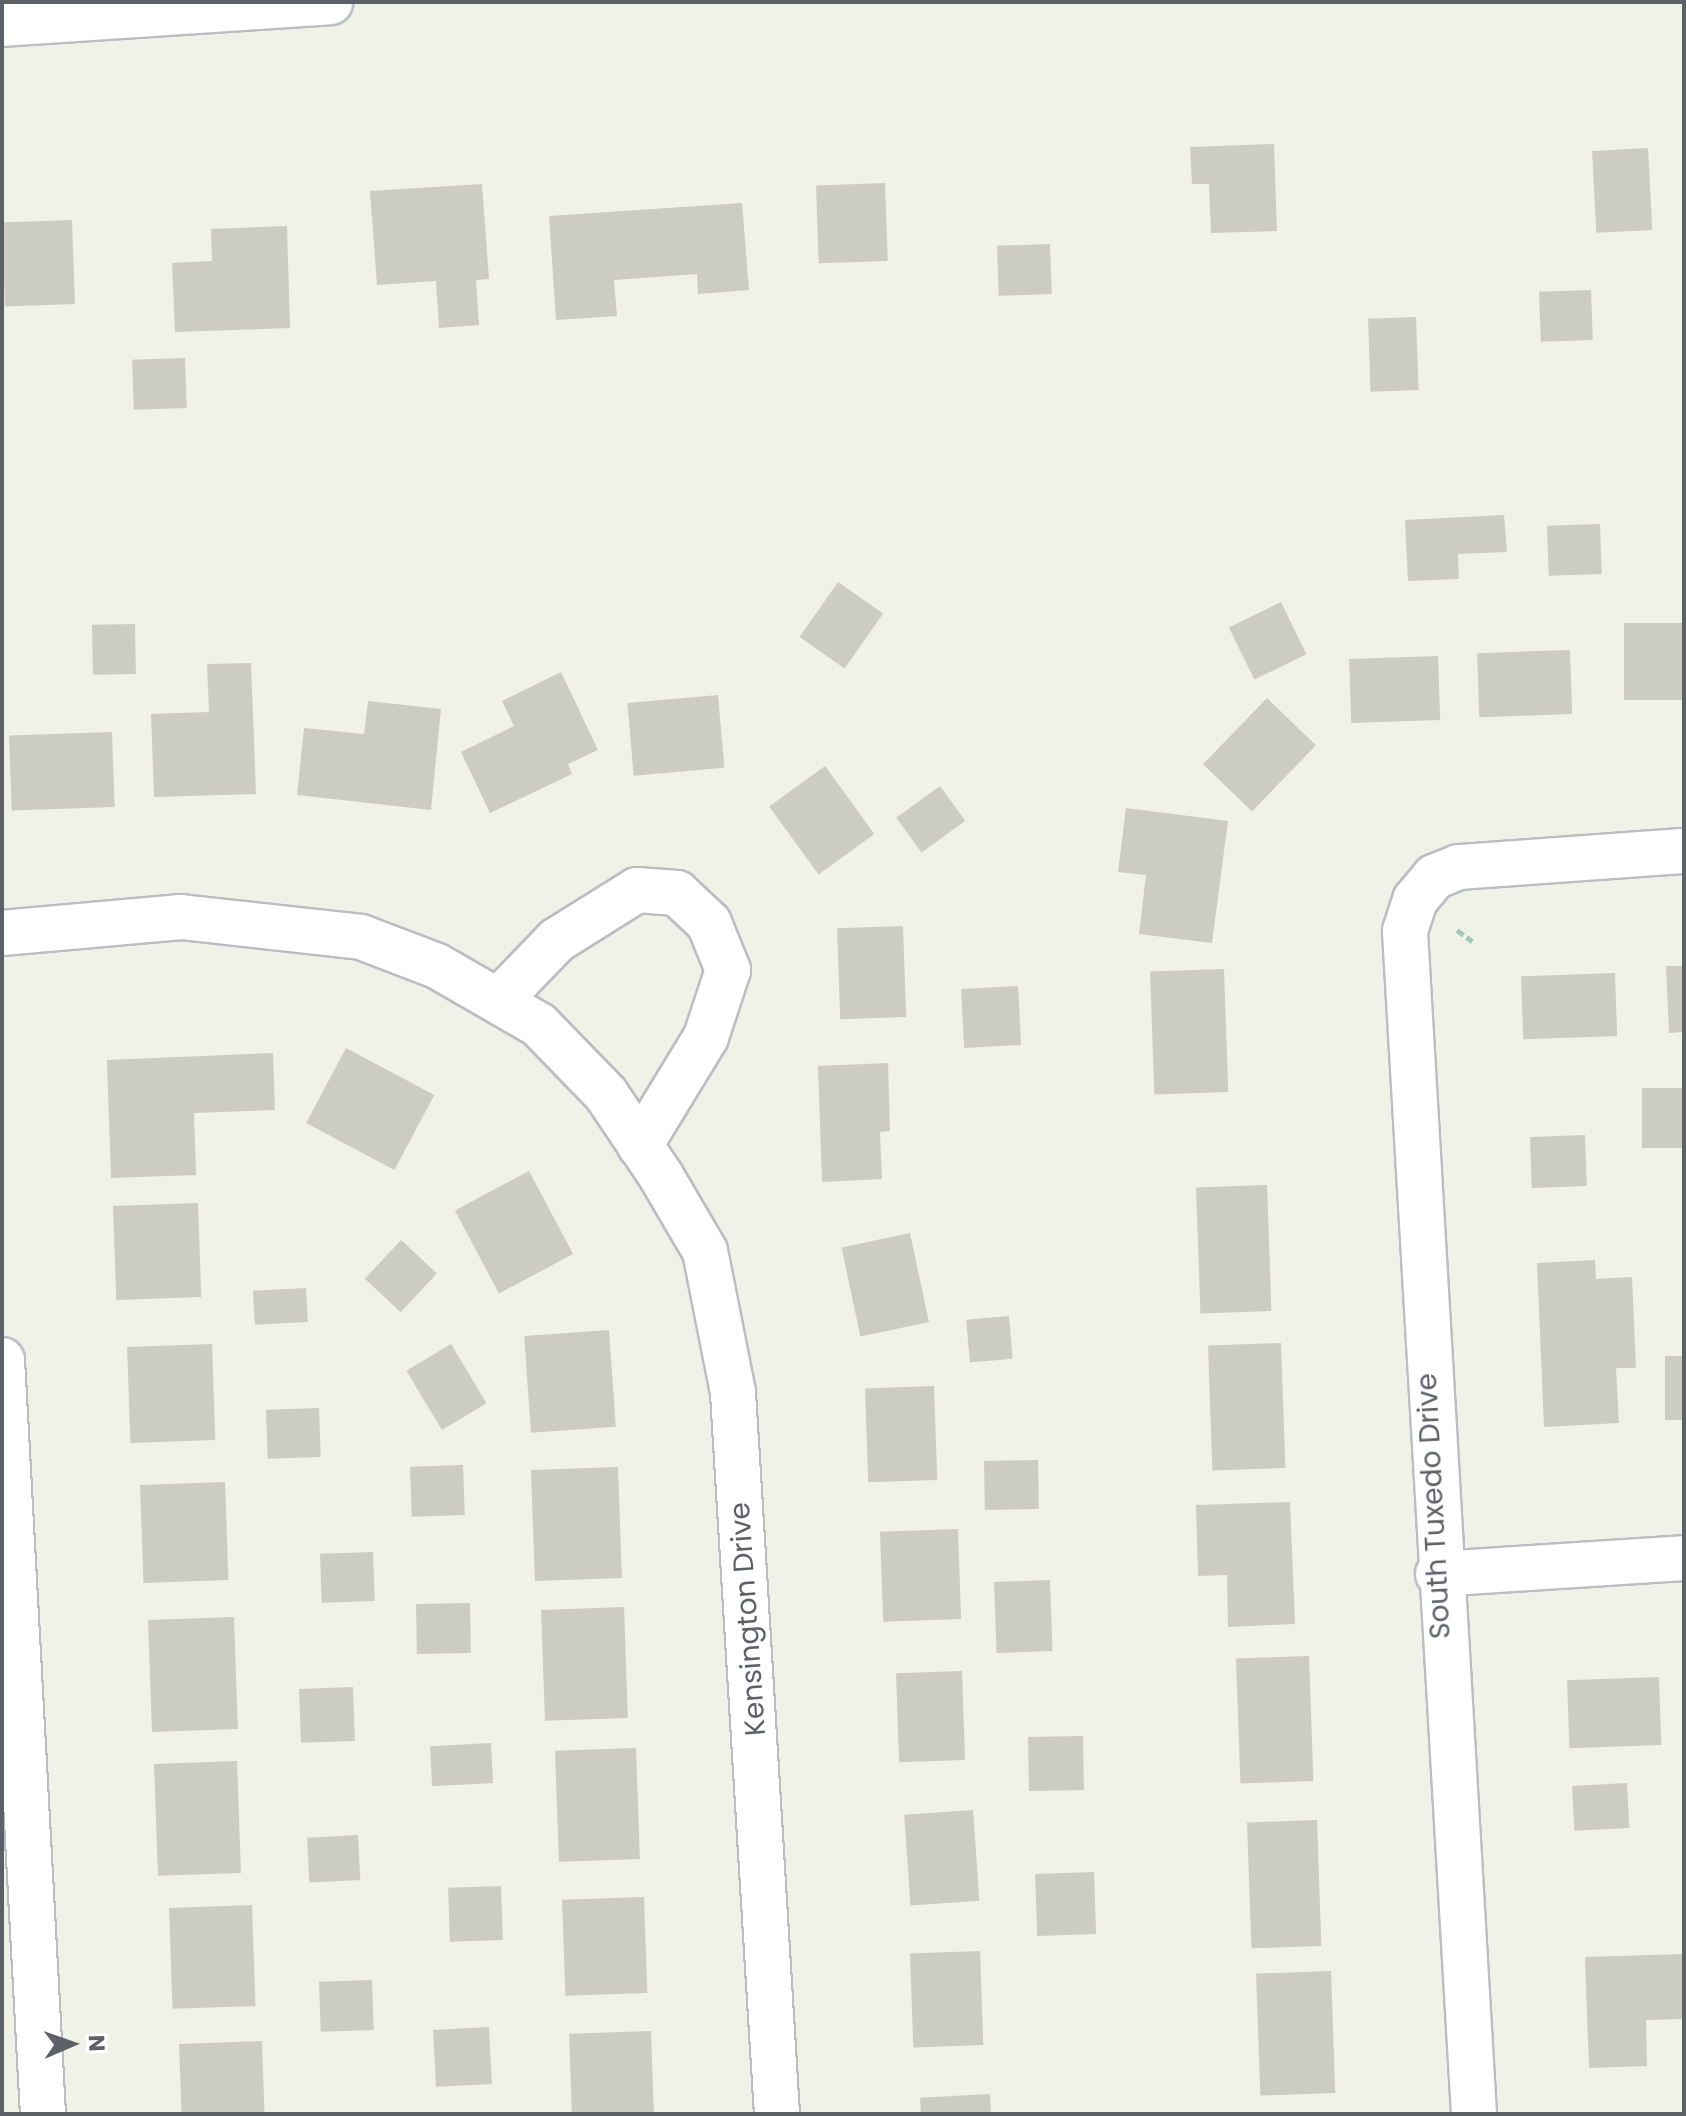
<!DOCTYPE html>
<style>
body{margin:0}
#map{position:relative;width:1686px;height:2116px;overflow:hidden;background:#f0f1e7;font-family:Poppins,sans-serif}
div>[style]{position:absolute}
.building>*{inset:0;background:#ccccc3;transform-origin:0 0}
.path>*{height:5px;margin-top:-2.5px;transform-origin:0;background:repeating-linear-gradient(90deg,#9ccab5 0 8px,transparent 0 12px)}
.roads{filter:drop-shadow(2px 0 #bbbdc3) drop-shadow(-2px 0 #bbbdc3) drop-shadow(0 2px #bbbdc3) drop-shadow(0 -2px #bbbdc3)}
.street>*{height:44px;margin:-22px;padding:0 22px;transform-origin:22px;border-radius:22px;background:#fff}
span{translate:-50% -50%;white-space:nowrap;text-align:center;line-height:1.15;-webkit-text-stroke:6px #fff;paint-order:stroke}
.street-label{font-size:28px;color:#5e6068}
.frame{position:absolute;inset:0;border:4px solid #5e6068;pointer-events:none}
.north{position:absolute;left:32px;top:2004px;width:80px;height:80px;-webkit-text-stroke:6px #fff;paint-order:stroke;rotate:88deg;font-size:22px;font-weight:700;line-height:32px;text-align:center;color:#5e6068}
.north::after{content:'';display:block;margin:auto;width:28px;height:36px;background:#5e6068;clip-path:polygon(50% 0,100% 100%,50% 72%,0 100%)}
</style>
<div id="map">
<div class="building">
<div style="clip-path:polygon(1274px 144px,1277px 231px,1211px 233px,1209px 184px,1192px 184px,1190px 147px)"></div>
<div style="left:1648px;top:148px;width:82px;height:56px;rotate:87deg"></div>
<div style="left:885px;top:183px;width:78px;height:69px;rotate:88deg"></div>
<div style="clip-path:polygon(482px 184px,489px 279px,476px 280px,479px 325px,439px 328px,436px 281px,377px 285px,370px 191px)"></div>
<div style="clip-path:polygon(742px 203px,749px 290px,698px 294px,697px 274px,614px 280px,617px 316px,556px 320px,549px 216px)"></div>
<div style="left:72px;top:220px;width:84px;height:70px;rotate:88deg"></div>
<div style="clip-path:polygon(287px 226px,290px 328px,175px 332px,172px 263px,212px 261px,211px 229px)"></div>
<div style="left:1050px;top:244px;width:50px;height:53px;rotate:88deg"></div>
<div style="left:1591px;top:290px;width:50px;height:52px;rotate:88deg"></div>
<div style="left:1416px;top:317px;width:73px;height:48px;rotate:88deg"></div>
<div style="left:185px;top:358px;width:50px;height:53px;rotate:88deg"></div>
<div style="clip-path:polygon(1504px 515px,1507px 552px,1458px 554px,1459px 579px,1408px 581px,1405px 520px)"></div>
<div style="left:1600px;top:524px;width:50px;height:53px;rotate:88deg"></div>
<div style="left:838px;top:582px;width:55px;height:67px;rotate:35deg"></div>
<div style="left:1281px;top:602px;width:58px;height:58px;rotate:64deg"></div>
<div style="left:1684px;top:623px;width:77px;height:60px;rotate:90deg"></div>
<div style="left:135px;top:624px;width:50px;height:43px;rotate:89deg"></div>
<div style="left:1570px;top:650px;width:64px;height:93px;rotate:88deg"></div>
<div style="left:1438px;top:656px;width:64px;height:89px;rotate:88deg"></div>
<div style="clip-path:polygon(251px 663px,256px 794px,154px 797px,151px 714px,209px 712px,207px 664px)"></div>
<div style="clip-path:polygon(561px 672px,598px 750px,568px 764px,572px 774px,490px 813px,461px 752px,514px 726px,502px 701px)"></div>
<div style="left:718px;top:695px;width:73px;height:91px;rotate:85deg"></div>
<div style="left:1267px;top:698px;width:68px;height:92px;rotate:44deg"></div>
<div style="clip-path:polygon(368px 701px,441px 709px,431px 810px,297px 795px,304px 728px,364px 734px)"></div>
<div style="left:112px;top:732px;width:75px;height:103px;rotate:88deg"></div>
<div style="left:825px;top:766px;width:84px;height:69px;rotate:54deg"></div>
<div style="left:940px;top:786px;width:43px;height:54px;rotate:54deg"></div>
<div style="clip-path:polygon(1126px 808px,1228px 821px,1212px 943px,1139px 934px,1146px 875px,1118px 872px)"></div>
<div style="left:903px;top:926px;width:91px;height:66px;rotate:88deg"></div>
<div style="clip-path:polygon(1666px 966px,1684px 966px,1684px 1032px,1669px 1033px)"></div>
<div style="left:1224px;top:969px;width:123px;height:74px;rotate:88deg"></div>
<div style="left:1615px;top:973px;width:63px;height:94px;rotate:88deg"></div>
<div style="left:1018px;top:986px;width:59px;height:57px;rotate:87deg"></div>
<div style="left:346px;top:1048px;width:100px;height:85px;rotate:28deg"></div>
<div style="clip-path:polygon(273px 1053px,275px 1110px,194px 1113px,196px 1175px,111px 1178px,107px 1060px)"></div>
<div style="clip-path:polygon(888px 1063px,890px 1131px,880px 1132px,882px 1179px,822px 1182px,818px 1066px)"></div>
<div style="left:1684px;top:1088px;width:60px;height:42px;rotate:90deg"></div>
<div style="left:1585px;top:1135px;width:51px;height:55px;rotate:88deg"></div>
<div style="left:529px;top:1171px;width:94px;height:84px;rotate:62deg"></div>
<div style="left:1267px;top:1185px;width:126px;height:71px;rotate:88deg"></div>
<div style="left:198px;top:1203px;width:94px;height:85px;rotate:88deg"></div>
<div style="left:910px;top:1233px;width:91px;height:70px;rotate:78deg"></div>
<div style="left:401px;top:1240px;width:49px;height:53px;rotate:43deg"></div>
<div style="clip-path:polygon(1595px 1260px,1596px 1279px,1632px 1277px,1636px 1368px,1616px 1368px,1619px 1423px,1544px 1427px,1537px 1263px)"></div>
<div style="left:306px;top:1288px;width:34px;height:53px;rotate:87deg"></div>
<div style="left:1009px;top:1316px;width:43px;height:43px;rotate:85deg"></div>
<div style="left:609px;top:1330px;width:97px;height:85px;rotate:86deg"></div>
<div style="left:1281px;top:1343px;width:125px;height:73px;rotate:88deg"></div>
<div style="left:212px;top:1344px;width:96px;height:85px;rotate:88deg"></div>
<div style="left:451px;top:1344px;width:69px;height:52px;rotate:59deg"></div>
<div style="left:1684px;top:1356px;width:64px;height:19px;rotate:90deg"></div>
<div style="left:934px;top:1386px;width:94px;height:69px;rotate:88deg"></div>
<div style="left:319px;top:1408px;width:49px;height:53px;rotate:88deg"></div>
<div style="left:1038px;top:1460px;width:49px;height:54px;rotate:89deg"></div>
<div style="left:463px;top:1465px;width:50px;height:53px;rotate:88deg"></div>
<div style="left:618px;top:1467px;width:111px;height:87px;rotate:88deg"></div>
<div style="left:225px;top:1482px;width:98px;height:85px;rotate:88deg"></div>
<div style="clip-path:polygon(1290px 1502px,1295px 1624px,1228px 1627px,1227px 1575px,1198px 1576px,1196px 1505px)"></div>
<div style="left:958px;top:1529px;width:90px;height:78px;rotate:88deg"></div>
<div style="left:373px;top:1552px;width:49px;height:53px;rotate:88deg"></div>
<div style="left:1050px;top:1580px;width:71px;height:56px;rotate:88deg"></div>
<div style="left:470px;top:1603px;width:50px;height:54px;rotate:89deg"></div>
<div style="left:624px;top:1607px;width:111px;height:83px;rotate:88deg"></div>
<div style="left:234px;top:1617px;width:112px;height:86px;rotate:88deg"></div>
<div style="left:1309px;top:1656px;width:125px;height:73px;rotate:88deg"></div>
<div style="left:962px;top:1671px;width:89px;height:66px;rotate:88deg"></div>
<div style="left:1659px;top:1677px;width:68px;height:92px;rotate:88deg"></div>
<div style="left:353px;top:1687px;width:54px;height:54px;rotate:88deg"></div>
<div style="left:1083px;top:1736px;width:54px;height:55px;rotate:89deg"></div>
<div style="left:491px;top:1743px;width:40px;height:61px;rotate:87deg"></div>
<div style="left:636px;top:1748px;width:111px;height:81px;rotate:88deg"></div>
<div style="left:237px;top:1761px;width:112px;height:83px;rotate:88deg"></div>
<div style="left:1627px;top:1783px;width:45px;height:55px;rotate:87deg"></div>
<div style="left:973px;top:1810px;width:91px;height:69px;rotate:86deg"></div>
<div style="left:1317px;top:1820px;width:126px;height:70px;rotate:88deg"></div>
<div style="left:358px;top:1835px;width:45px;height:51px;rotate:87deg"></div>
<div style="left:1094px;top:1872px;width:62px;height:59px;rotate:88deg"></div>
<div style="left:501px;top:1886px;width:54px;height:53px;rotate:88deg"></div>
<div style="left:644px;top:1897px;width:96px;height:82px;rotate:88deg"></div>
<div style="left:252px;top:1905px;width:101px;height:83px;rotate:88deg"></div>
<div style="left:980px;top:1951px;width:94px;height:70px;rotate:88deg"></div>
<div style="clip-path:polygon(1684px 1954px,1684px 2019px,1646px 2020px,1647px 2066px,1589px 2068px,1585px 1957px)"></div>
<div style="left:1331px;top:1971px;width:122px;height:75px;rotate:88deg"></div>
<div style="left:372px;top:1980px;width:50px;height:53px;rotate:88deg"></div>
<div style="left:489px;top:2027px;width:57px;height:56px;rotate:87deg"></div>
<div style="left:651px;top:2031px;width:83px;height:82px;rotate:88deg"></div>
<div style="left:262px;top:2041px;width:73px;height:83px;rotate:88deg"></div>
<div style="left:990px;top:2094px;width:20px;height:70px;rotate:87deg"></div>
</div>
<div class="path">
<div style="left:1457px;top:930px;width:19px;rotate:36deg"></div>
</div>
<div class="roads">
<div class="street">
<div style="left:2px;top:24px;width:329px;rotate:-3.8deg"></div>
<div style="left:2px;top:933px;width:180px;rotate:-5.1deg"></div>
<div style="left:181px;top:917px;width:181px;rotate:6.3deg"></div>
<div style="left:361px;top:937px;width:81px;rotate:20.9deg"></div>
<div style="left:437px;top:966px;width:118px;rotate:30deg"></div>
<div style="left:539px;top:1025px;width:96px;rotate:45.8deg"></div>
<div style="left:606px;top:1094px;width:99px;rotate:56.1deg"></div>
<div style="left:661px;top:1176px;width:87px;rotate:59.6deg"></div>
<div style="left:705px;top:1251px;width:145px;rotate:78.8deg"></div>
<div style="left:733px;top:1393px;width:722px;rotate:86.51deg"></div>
<div style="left:498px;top:1001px;width:85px;rotate:-46deg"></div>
<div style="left:557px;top:940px;width:94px;rotate:-32deg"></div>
<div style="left:637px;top:890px;width:40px;rotate:4.3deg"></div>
<div style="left:677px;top:893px;width:44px;rotate:43.2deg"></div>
<div style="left:709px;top:923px;width:51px;rotate:68deg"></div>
<div style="left:728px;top:970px;width:71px;rotate:108.2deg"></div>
<div style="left:706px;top:1037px;width:127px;rotate:121.4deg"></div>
<div style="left:2px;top:1360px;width:755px;rotate:86.89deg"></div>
<div style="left:1438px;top:1574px;width:247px;rotate:-3.7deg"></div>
<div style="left:1474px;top:2114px;width:1185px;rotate:-93.34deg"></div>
<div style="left:1405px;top:931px;width:33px;rotate:-72deg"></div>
<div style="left:1415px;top:900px;width:30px;rotate:-50deg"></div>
<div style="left:1434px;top:877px;width:27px;rotate:-22deg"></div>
<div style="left:1459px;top:867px;width:226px;rotate:-4.1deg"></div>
</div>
</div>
<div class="street-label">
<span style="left:1434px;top:1506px;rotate:-93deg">South Tuxedo Drive</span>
<span style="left:748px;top:1619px;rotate:-94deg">Kensington Drive</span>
</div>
<div class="frame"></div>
<div class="north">N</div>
</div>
